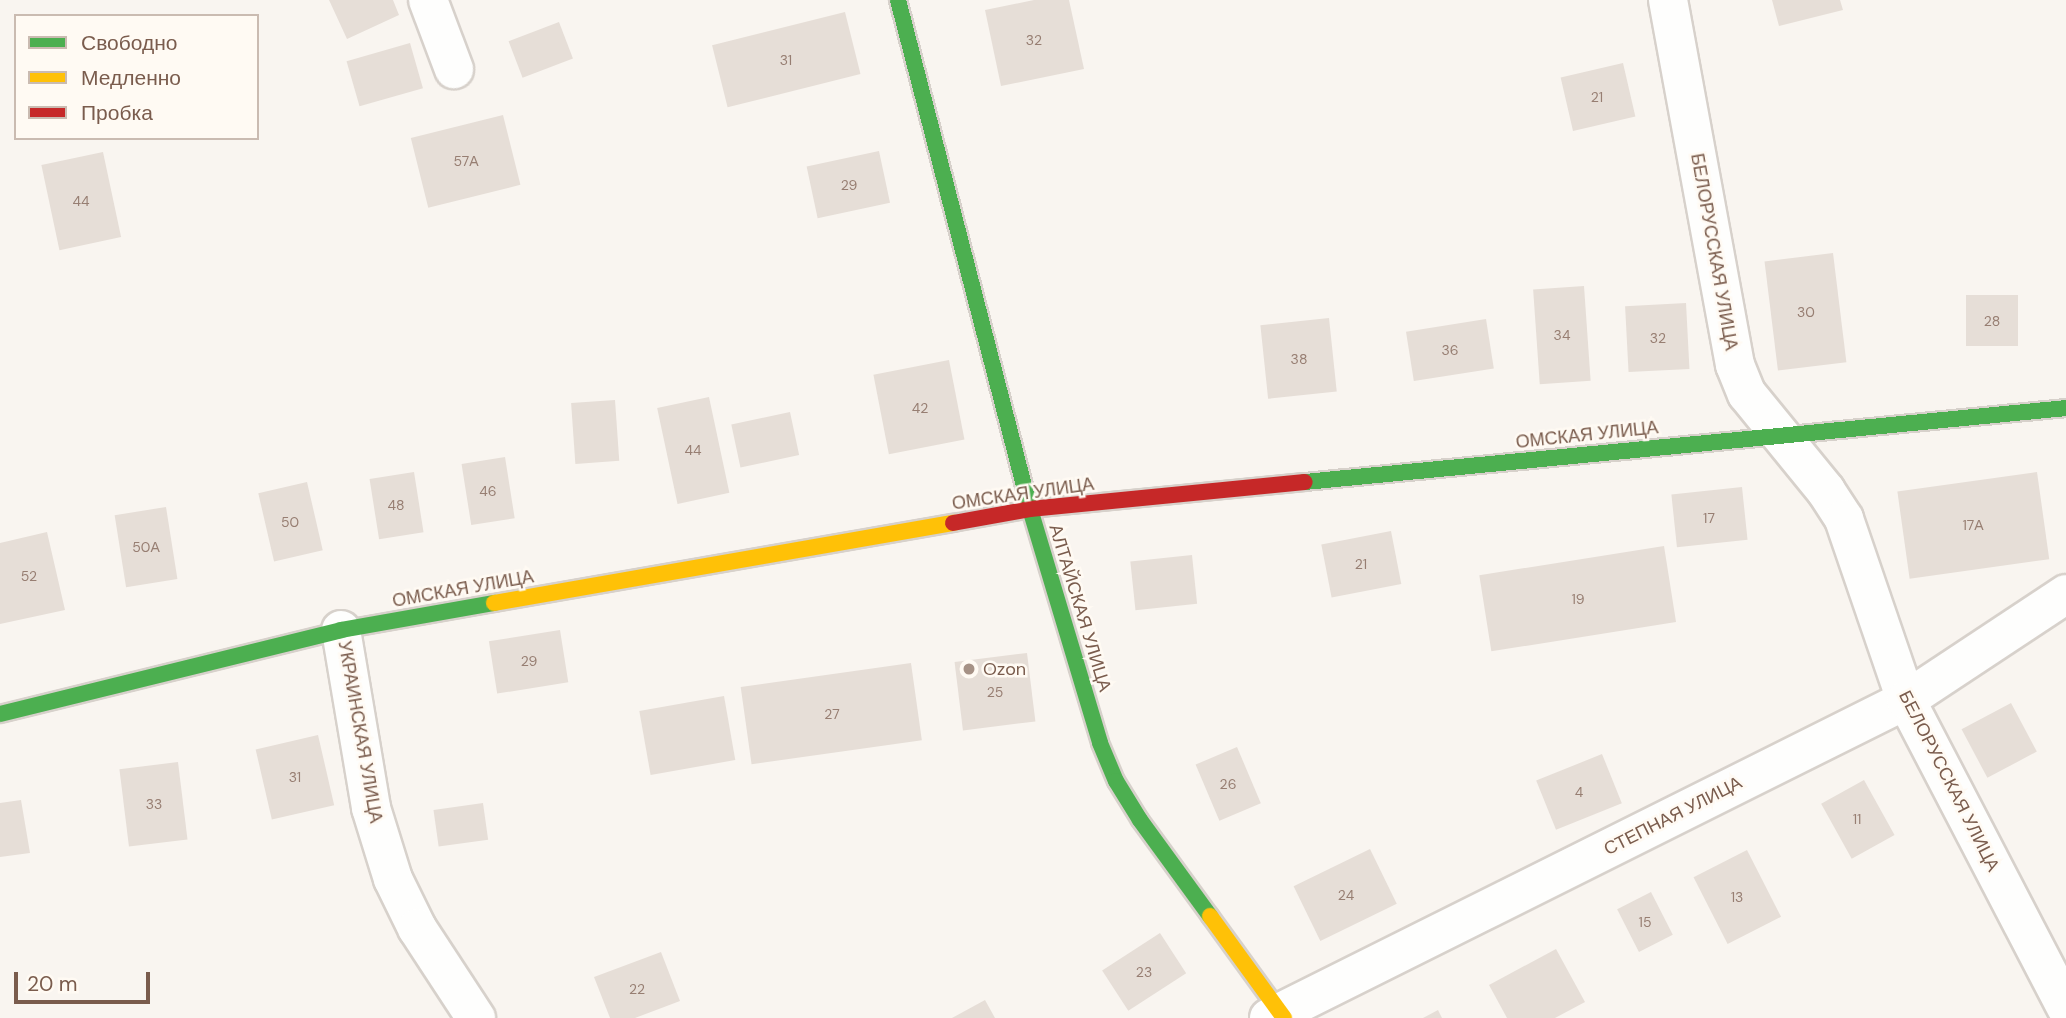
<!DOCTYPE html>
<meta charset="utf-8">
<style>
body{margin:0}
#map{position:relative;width:2066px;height:1018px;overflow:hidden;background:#f9f5f0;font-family:"DM Sans",sans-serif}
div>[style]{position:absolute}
.building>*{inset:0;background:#e6ded7;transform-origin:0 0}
.roads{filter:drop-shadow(2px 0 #d7d1cb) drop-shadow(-2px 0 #d7d1cb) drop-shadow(0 2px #d7d1cb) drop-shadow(0 -2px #d7d1cb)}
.street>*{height:38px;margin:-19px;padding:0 19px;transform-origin:19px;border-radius:19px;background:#fefefd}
.fast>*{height:16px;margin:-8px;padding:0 8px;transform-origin:8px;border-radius:8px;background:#4caf50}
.slow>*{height:16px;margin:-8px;padding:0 8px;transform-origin:8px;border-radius:8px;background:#ffc107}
.jam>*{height:16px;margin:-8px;padding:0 8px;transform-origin:8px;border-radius:8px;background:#c62828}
.dots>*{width:19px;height:19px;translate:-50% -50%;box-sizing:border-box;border:4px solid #fffaf3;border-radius:50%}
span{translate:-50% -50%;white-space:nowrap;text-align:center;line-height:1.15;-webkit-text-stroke:5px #fffaf3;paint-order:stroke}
.number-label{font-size:14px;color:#977e72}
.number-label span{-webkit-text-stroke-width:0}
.street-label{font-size:18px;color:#7a5c4d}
.poi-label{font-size:18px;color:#7a5c4d}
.left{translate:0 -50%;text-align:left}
.legend{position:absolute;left:14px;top:14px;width:245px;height:126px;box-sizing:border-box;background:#fffaf3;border:2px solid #cabbb1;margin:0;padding:9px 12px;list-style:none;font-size:21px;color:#7a5c4d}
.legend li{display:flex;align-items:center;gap:14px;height:35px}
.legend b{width:35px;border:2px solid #cabbb1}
.scale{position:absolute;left:14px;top:972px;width:136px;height:32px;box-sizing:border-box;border:4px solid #7a5c4d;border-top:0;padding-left:9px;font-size:21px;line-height:24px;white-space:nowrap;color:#7a5c4d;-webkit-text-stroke:5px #fffaf3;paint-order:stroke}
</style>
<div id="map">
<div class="building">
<div style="clip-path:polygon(329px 0,393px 0,399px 15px,347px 39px)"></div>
<div style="clip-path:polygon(1034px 0,1069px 0,1084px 69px,1001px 86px,985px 10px)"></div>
<div style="clip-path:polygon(1772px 0,1840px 0,1843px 10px,1779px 26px)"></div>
<div style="left:845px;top:12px;width:64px;height:137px;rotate:76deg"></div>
<div style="left:559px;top:22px;width:39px;height:54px;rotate:69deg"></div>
<div style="left:410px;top:43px;width:47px;height:66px;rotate:74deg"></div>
<div style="left:1623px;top:63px;width:55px;height:64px;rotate:77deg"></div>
<div style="left:503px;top:115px;width:72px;height:95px;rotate:76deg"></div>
<div style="left:879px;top:151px;width:53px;height:74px;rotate:78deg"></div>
<div style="left:103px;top:152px;width:87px;height:63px;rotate:78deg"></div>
<div style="left:1833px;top:253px;width:110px;height:69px;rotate:83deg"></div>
<div style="left:1584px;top:286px;width:95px;height:51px;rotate:86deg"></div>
<div style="left:2018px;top:295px;width:51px;height:52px;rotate:90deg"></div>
<div style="left:1686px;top:303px;width:66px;height:61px;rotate:87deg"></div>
<div style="left:1329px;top:318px;width:74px;height:69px;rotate:84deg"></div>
<div style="left:1486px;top:319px;width:50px;height:81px;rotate:81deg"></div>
<div style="left:949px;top:360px;width:81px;height:77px;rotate:79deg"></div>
<div style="left:709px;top:397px;width:98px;height:53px;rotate:78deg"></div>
<div style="left:615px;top:400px;width:61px;height:44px;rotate:86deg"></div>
<div style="left:790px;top:412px;width:44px;height:60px;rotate:78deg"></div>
<div style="left:505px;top:457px;width:62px;height:44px;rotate:81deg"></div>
<div style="left:414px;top:472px;width:61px;height:45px;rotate:81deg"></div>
<div style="left:2037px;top:472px;width:88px;height:141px;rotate:82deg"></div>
<div style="left:307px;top:482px;width:70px;height:50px;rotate:77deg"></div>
<div style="left:1742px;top:487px;width:53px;height:71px;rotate:84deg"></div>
<div style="left:166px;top:507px;width:73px;height:52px;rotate:81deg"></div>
<div style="left:1391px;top:531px;width:54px;height:71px;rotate:79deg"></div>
<div style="clip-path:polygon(47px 532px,65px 610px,0 624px,0 543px)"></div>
<div style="left:1664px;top:546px;width:77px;height:187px;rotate:81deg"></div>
<div style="left:1192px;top:555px;width:49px;height:62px;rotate:84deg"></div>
<div style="left:560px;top:630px;width:53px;height:72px;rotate:81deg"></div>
<div style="left:1027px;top:653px;width:69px;height:73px;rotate:83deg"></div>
<div style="left:911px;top:663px;width:78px;height:172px;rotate:82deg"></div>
<div style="left:724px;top:696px;width:65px;height:86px;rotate:80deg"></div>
<div style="left:2011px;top:703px;width:55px;height:56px;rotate:62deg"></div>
<div style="left:318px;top:735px;width:72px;height:64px;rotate:77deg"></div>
<div style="left:1237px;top:747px;width:61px;height:45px;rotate:67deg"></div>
<div style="left:1602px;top:754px;width:53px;height:71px;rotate:68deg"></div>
<div style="left:178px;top:762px;width:78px;height:59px;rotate:83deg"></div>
<div style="left:1864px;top:780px;width:63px;height:49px;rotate:61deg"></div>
<div style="clip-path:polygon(21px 800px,30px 853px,0 857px,0 803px)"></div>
<div style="left:483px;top:803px;width:37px;height:50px;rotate:82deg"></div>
<div style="left:1370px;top:849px;width:61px;height:85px;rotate:64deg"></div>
<div style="left:1747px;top:850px;width:75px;height:60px;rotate:63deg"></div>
<div style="left:1651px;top:892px;width:48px;height:38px;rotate:63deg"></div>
<div style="left:1160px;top:933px;width:48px;height:69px;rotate:57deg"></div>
<div style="clip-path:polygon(1556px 949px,1585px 1002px,1555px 1018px,1507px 1018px,1489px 985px)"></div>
<div style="clip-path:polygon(661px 952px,680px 1001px,635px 1018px,610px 1018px,594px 977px)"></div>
<div style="clip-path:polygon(985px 1000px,995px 1018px,952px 1018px)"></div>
<div style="clip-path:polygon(1438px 1010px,1442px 1018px,1423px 1018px)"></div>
</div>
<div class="roads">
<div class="street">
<div style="left:428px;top:0;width:74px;rotate:69.4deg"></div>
<div style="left:1668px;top:0;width:371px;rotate:79.6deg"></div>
<div style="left:1735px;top:365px;width:31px;rotate:68deg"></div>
<div style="left:1747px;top:394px;width:125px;rotate:50.8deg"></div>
<div style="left:1826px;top:491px;width:33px;rotate:57deg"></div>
<div style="left:1844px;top:519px;width:191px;rotate:71.1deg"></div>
<div style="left:1906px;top:700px;width:347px;rotate:62.5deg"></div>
<div style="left:341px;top:630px;width:181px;rotate:80.4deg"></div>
<div style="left:371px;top:808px;width:74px;rotate:72.8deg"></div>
<div style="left:393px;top:879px;width:55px;rotate:63.9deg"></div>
<div style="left:417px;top:928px;width:108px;rotate:56.8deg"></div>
<div style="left:1269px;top:1018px;width:712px;rotate:-26.53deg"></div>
<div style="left:1906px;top:700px;width:192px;rotate:-33.5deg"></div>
</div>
<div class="fast">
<div style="left:898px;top:0;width:526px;rotate:75.46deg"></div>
<div style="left:1030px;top:509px;width:244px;rotate:73.3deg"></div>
<div style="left:1100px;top:743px;width:41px;rotate:67.2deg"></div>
<div style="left:1116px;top:781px;width:46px;rotate:58.4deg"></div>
<div style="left:1140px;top:820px;width:119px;rotate:53.9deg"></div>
<div style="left:1305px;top:482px;width:765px;rotate:-5.55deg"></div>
<div style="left:0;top:714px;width:351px;rotate:-13.8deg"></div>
<div style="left:341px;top:630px;width:155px;rotate:-10deg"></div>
</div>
<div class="slow">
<div style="left:494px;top:603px;width:466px;rotate:-9.9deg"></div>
<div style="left:1210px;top:916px;width:126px;rotate:54deg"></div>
</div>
<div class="jam">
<div style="left:953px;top:523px;width:78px;rotate:-10.3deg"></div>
<div style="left:1030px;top:509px;width:276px;rotate:-5.6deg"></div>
</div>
</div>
<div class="dots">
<div style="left:969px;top:669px;background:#a69286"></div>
</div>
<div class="number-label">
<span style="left:1034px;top:40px">32</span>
<span style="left:786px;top:60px">31</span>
<span style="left:1597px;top:97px">21</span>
<span style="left:466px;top:161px">57А</span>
<span style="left:849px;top:185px">29</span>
<span style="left:81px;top:201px">44</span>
<span style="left:1806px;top:312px">30</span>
<span style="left:1992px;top:321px">28</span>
<span style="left:1562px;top:335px">34</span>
<span style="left:1658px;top:338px">32</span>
<span style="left:1450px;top:350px">36</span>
<span style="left:1299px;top:359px">38</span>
<span style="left:920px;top:408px">42</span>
<span style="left:693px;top:450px">44</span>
<span style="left:488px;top:491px">46</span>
<span style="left:396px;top:505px">48</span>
<span style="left:1709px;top:518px">17</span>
<span style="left:290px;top:522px">50</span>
<span style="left:1973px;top:525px">17А</span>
<span style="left:146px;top:547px">50А</span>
<span style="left:1361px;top:564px">21</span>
<span style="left:29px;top:576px">52</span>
<span style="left:1578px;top:599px">19</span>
<span style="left:529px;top:661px">29</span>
<span style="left:995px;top:692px">25</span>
<span style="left:832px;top:714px">27</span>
<span style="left:295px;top:777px">31</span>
<span style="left:1228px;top:784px">26</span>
<span style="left:1579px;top:792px">4</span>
<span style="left:154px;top:804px">33</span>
<span style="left:1857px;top:819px">11</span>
<span style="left:1346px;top:895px">24</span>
<span style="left:1737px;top:897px">13</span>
<span style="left:1645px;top:922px">15</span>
<span style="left:1144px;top:972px">23</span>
<span style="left:637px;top:989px">22</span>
</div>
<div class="street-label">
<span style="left:1714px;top:252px;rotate:80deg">БЕЛОРУССКАЯ УЛИЦА</span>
<span style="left:1587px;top:435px;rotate:-6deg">ОМСКАЯ УЛИЦА</span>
<span style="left:1023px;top:494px;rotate:-8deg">ОМСКАЯ УЛИЦА</span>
<span style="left:463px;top:589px;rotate:-10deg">ОМСКАЯ УЛИЦА</span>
<span style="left:1080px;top:608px;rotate:73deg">АЛТАЙСКАЯ УЛИЦА</span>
<span style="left:360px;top:732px;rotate:80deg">УКРАИНСКАЯ УЛИЦА</span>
<span style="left:1949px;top:781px;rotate:63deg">БЕЛОРУССКАЯ УЛИЦА</span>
<span style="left:1673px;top:816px;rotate:-27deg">СТЕПНАЯ УЛИЦА</span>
</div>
<div class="poi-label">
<span class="left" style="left:983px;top:669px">Ozon</span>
</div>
<ul class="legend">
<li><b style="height:9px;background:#4caf50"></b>Свободно</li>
<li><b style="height:9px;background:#ffc107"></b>Медленно</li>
<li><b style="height:9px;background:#c62828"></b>Пробка</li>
</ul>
<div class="scale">20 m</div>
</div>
